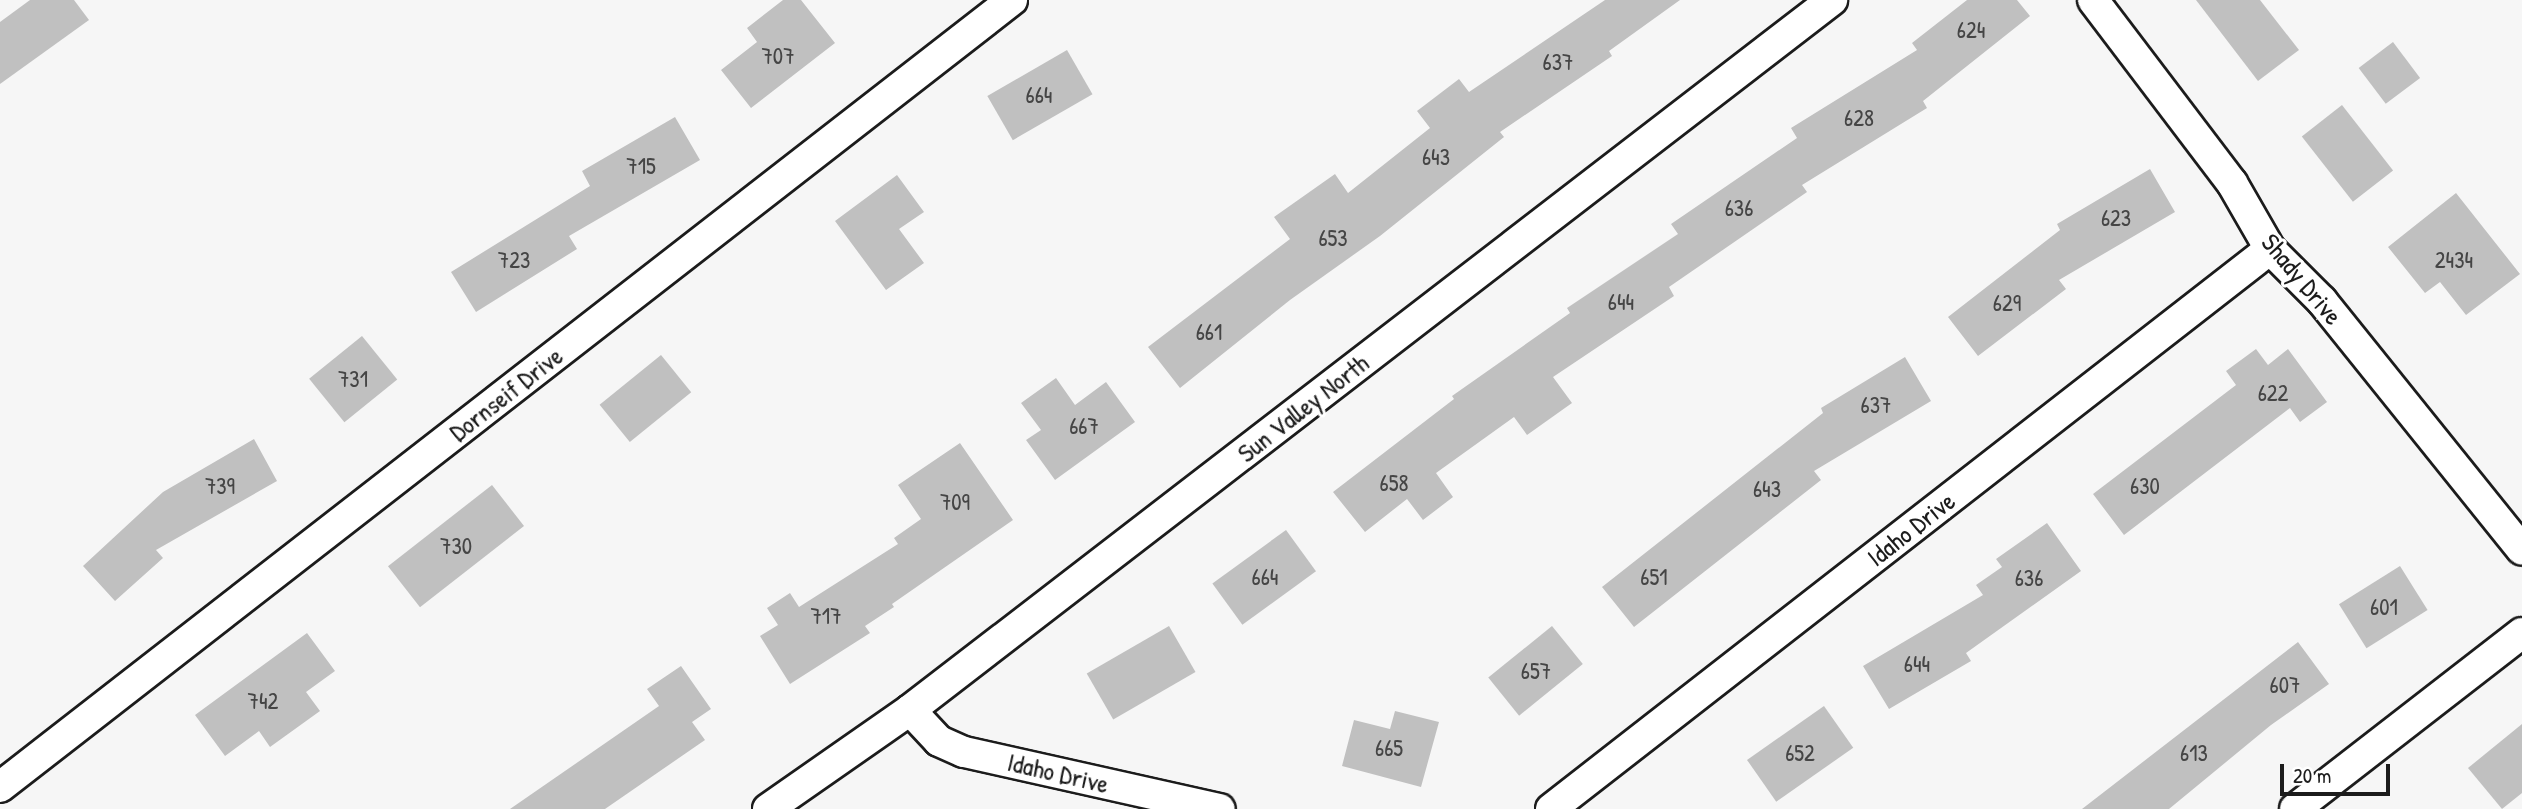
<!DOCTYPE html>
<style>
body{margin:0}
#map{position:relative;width:2522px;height:809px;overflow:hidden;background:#f6f6f6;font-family:"Patrick Hand",sans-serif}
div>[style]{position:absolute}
.building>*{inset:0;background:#c0c0c0;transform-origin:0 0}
.roads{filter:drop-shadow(2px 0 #1c1c1c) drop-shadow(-2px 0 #1c1c1c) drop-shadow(0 2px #1c1c1c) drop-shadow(0 -2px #1c1c1c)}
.street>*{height:30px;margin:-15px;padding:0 15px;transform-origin:15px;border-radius:15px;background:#fff}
span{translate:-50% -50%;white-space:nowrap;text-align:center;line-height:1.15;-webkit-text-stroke:6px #fff;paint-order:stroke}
.number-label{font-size:23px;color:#454545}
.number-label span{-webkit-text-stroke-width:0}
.street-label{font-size:26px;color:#1c1c1c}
.scale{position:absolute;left:2280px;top:764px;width:110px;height:32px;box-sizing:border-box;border:4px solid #1c1c1c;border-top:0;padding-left:9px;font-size:21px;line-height:24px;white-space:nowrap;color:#1c1c1c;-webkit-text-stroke:5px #fff;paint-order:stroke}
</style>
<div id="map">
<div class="building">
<div style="clip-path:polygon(30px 0,74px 0,89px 20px,0 84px,0 22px)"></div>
<div style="clip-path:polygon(783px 0,801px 0,835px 43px,751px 108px,721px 70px,757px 42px,747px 28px)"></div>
<div style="clip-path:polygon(1605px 0,1680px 0,1609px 51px,1612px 56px,1500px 132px,1504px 137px,1380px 236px,1290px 300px,1180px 388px,1148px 347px,1290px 239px,1274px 217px,1335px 174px,1348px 193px,1430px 128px,1417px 111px,1459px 79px,1469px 92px)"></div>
<div style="clip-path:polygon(1967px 0,2017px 0,2030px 16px,1923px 101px,1927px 108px,1802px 185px,1807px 192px,1669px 287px,1674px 296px,1553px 377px,1572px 403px,1527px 435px,1514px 417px,1436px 473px,1453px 497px,1423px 520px,1407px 499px,1365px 532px,1333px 492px,1454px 399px,1452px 396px,1570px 313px,1567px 308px,1678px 234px,1671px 224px,1797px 138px,1791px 128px,1917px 50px,1912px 43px)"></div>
<div style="clip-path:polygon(2196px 0,2260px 0,2299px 50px,2258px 81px)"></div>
<div style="left:2393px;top:42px;width:45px;height:43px;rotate:53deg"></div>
<div style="left:1067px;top:50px;width:51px;height:92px;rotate:60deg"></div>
<div style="left:2342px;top:105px;width:83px;height:51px;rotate:52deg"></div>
<div style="clip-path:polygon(675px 117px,700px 160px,569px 236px,577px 249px,476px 312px,451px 272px,590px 186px,582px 171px)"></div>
<div style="clip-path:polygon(2150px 169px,2175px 212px,2059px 280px,2066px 289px,1978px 356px,1948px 317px,2060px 230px,2057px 224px)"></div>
<div style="clip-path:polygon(897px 175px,924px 212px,899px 229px,924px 263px,886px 290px,835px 221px)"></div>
<div style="clip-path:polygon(2456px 193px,2520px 274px,2466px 315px,2440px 282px,2425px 293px,2388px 247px)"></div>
<div style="left:362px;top:336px;width:56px;height:68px;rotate:51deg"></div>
<div style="clip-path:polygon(2256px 349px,2268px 365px,2288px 349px,2327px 402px,2300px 422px,2290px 408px,2124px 535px,2093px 494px,2236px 385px,2226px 371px)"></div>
<div style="left:661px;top:355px;width:48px;height:79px;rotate:51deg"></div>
<div style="clip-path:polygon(1905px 357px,1931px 401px,1814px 471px,1821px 480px,1634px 627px,1602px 587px,1823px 413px,1821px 408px)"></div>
<div style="clip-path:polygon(1056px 378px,1075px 405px,1106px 382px,1135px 422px,1055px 480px,1026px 440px,1041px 430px,1021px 403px)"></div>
<div style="clip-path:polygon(254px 439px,277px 481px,156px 550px,163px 558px,115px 601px,83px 566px,163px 492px)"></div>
<div style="clip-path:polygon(960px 443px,1013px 520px,892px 604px,894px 607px,865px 626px,870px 633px,790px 684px,760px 636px,778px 625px,767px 608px,790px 593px,799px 607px,898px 544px,894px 538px,921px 519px,898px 485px)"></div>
<div style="left:492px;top:485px;width:52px;height:132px;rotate:52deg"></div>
<div style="clip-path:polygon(2047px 523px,2081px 571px,1966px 653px,1971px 661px,1889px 709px,1863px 666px,1983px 595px,1976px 585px,2002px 567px,1996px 559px)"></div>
<div style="left:1286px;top:530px;width:51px;height:91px;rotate:54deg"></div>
<div style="left:2400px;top:566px;width:52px;height:72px;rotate:58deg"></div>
<div style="left:1169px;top:626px;width:53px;height:95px;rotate:60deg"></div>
<div style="left:1552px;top:626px;width:49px;height:82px;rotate:51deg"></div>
<div style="clip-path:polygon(307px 633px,335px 671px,306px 692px,320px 711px,270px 747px,259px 731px,225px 756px,195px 715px)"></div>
<div style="clip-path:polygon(2298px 642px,2329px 684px,2271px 725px,2169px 809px,2082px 809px)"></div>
<div style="clip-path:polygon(681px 666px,711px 709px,692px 722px,705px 740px,605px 809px,510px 809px,659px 706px,647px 689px)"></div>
<div style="left:1824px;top:706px;width:51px;height:94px;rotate:55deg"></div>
<div style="clip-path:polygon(1395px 711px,1439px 722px,1421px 787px,1342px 766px,1354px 720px,1390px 729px)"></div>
<div style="clip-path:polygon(2522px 724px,2522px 793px,2502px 809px,2468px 768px)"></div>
</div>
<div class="roads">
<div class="street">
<div style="left:2093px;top:0;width:230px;rotate:52.8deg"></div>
<div style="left:2232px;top:183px;width:76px;rotate:60.1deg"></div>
<div style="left:2270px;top:249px;width:74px;rotate:45deg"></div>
<div style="left:2322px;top:301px;width:319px;rotate:51.2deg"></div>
<div style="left:910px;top:710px;width:42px;rotate:46.9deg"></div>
<div style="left:939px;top:741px;width:27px;rotate:24deg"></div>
<div style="left:964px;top:752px;width:262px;rotate:12.6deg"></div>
<div style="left:0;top:787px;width:1282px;rotate:-37.87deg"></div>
<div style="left:768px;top:809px;width:173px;rotate:-34.9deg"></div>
<div style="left:910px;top:710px;width:1164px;rotate:-37.6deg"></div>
<div style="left:1551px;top:809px;width:911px;rotate:-37.91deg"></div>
<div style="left:2295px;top:809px;width:287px;rotate:-37.8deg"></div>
</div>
</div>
<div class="number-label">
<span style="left:1971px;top:30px">624</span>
<span style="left:778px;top:56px">707</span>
<span style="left:1558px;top:62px">637</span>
<span style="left:1039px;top:95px">664</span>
<span style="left:1859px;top:118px">628</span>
<span style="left:1436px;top:157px">643</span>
<span style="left:641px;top:166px">715</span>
<span style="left:1739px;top:208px">636</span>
<span style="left:2116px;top:218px">623</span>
<span style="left:1333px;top:238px">653</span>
<span style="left:514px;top:260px">723</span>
<span style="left:2454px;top:260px">2434</span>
<span style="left:1621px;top:302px">644</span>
<span style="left:2007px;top:303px">629</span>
<span style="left:1209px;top:332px">661</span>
<span style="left:353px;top:379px">731</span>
<span style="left:2273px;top:393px">622</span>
<span style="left:1876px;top:405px">637</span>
<span style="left:1084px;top:426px">667</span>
<span style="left:1394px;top:483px">658</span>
<span style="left:220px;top:486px">739</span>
<span style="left:2145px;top:486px">630</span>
<span style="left:1767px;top:489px">643</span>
<span style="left:955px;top:502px">709</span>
<span style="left:456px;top:546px">730</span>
<span style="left:1265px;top:577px">664</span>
<span style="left:1654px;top:577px">651</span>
<span style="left:2029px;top:578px">636</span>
<span style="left:2384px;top:607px">601</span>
<span style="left:826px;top:616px">717</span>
<span style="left:1917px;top:664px">644</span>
<span style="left:1536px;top:671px">657</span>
<span style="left:2285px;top:685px">607</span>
<span style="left:263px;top:701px">742</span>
<span style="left:1389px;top:748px">665</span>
<span style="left:1800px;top:753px">652</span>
<span style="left:2194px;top:753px">613</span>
</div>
<div class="street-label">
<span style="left:2302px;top:279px;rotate:50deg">Shady Drive</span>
<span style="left:506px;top:394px;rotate:-38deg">Dornseif Drive</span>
<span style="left:1303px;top:408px;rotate:-38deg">Sun Valley North</span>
<span style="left:1911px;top:529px;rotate:-38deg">Idaho Drive</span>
<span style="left:1058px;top:773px;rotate:13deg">Idaho Drive</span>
</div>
<div class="scale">20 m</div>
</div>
